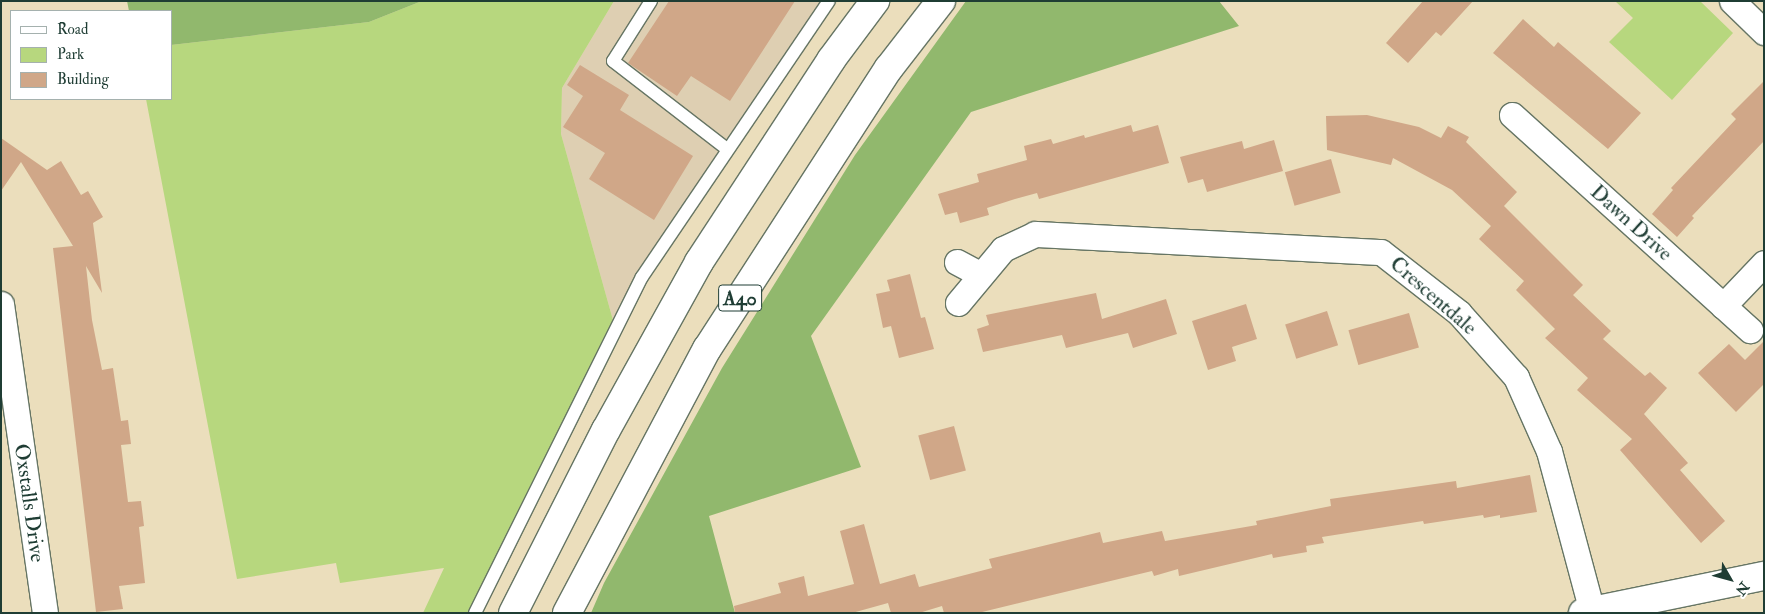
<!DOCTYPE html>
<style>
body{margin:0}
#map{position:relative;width:1765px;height:614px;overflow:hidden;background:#ebdebc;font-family:"IM FELL Double Pica",serif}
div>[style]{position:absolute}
.built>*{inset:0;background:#decfb2}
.green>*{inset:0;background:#b7d77e}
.forest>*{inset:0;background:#91b86d}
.building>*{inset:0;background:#d0a788;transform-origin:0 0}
.roads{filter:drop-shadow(1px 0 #667564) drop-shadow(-1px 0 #667564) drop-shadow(0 1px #667564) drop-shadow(0 -1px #667564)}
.lane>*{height:12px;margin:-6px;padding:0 6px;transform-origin:6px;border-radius:6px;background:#fff}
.street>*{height:25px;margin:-12.5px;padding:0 12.5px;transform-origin:12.5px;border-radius:12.5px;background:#fff}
.secondary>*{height:28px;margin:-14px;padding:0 14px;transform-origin:14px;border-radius:14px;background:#fff}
.highway>*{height:28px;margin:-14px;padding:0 14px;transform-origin:14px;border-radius:14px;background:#fff}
span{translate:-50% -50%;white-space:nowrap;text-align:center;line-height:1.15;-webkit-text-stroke:4.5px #fff;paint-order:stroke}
.shield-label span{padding:1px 4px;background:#fff;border:1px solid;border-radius:4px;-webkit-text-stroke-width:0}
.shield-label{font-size:20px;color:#1f3d34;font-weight:700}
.street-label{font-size:21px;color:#1f3d34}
.frame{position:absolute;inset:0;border:2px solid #1f3d34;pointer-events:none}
.legend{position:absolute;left:10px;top:10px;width:162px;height:90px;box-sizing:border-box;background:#fff;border:1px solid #a5b1ae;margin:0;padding:6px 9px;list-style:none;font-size:15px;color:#1f3d34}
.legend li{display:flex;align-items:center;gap:10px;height:25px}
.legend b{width:25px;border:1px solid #a5b1ae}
.north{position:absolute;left:1705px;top:554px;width:50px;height:50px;-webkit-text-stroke:4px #fff;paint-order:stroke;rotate:128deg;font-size:14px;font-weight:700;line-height:20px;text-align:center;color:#1f3d34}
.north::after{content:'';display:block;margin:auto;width:18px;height:22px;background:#1f3d34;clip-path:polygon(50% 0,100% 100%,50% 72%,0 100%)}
</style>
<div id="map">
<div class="built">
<div style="clip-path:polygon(614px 1px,829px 1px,642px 277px,616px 331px,561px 134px,562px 88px)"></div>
</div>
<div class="green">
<div style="clip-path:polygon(422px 1px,614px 1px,562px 88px,561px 134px,616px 331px,475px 613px,423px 613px,444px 568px,340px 583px,336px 563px,237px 579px,146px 99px,171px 99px,171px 45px,369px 22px)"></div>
<div style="clip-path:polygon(1615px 1px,1700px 1px,1733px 33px,1672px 100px,1609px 42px,1633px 18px)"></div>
</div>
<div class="forest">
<div style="clip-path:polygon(127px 1px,422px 1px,369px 22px,171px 45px,171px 11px,129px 11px)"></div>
<div style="clip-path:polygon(966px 1px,1219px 1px,1239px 26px,971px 112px,811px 336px,861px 467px,709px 516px,735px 613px,591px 613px,604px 583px,722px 368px,855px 155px)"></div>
</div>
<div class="building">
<div style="clip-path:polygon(669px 1px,795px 1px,730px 101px,691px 76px,677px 96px,628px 63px)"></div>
<div style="clip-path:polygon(1423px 1px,1473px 1px,1441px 36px,1436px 32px,1408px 63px,1386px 43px)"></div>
<div style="clip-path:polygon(1523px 19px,1554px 47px,1558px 42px,1641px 113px,1608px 149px,1493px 53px)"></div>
<div style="clip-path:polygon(580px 65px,629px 95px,620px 110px,693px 156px,654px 220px,589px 179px,605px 153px,563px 127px,583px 96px,567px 85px)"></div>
<div style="clip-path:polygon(1764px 81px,1764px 141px,1692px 216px,1694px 218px,1677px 237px,1652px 214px,1673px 190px,1671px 188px,1736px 119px,1731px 114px)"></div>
<div style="clip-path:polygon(1367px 115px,1419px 127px,1441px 138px,1448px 126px,1469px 137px,1466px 142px,1517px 192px,1504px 206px,1583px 285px,1573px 295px,1611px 331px,1603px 339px,1645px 376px,1650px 372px,1667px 388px,1644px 414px,1688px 463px,1680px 470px,1725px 521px,1701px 543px,1620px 450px,1632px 439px,1577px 390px,1588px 378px,1545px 338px,1555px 329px,1516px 290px,1524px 281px,1479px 239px,1491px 226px,1452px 190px,1393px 158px,1391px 165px,1327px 150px,1326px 116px)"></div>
<div style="clip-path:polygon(1131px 125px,1133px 132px,1158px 125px,1169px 163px,1039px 199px,1037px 193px,1015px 199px,987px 208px,989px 215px,960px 223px,957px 212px,945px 215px,938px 194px,979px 182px,977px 174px,1027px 160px,1024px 146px,1051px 139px,1053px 144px,1084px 135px,1085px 138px)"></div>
<div style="clip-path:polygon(1px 138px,47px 170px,61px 161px,81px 195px,88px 191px,103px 217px,93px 223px,102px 293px,86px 266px,92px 320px,102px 370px,113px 368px,121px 421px,128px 420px,131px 444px,121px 445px,128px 502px,141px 501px,144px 526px,139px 527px,145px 583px,119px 586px,123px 609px,96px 612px,53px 248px,73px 246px,21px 162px,1px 191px)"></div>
<div style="clip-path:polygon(1274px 140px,1283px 171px,1207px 192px,1203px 179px,1188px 183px,1180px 157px,1242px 141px,1244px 149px)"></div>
<div style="left:1331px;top:159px;width:35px;height:48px;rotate:74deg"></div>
<div style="clip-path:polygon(910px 274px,921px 318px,925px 317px,934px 349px,899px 358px,891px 326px,883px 328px,876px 294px,890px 291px,887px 280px)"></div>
<div style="clip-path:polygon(1096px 293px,1102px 319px,1166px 299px,1177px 334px,1133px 348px,1128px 333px,1066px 348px,1062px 335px,983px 352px,977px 329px,989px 325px,986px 315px)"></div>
<div style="clip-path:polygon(1246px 304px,1257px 339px,1232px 347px,1236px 361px,1208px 370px,1192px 321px)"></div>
<div style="left:1327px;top:311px;width:36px;height:44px;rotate:72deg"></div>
<div style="left:1409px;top:313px;width:36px;height:63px;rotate:74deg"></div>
<div style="clip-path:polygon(1764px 341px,1764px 384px,1736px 412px,1698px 373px,1729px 344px,1745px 360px)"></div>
<div style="left:954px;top:426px;width:46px;height:37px;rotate:75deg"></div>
<div style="clip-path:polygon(1530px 475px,1537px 512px,1500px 518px,1500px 515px,1484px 518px,1483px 515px,1424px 524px,1423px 521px,1322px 537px,1324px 543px,1306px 546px,1307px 552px,1273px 558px,1272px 554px,1179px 576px,1178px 569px,1154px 576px,1152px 571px,978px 613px,944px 613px,942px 606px,919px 613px,891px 613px,888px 603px,852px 613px,735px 613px,734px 606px,781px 593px,778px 583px,804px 576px,808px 596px,854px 584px,840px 531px,864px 524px,880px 584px,915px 574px,919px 587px,992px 568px,989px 559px,1100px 532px,1103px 543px,1162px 531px,1165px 541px,1257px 525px,1256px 521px,1331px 506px,1330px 499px,1456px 481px,1457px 488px)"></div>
</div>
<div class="roads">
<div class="lane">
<div style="left:651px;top:1px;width:71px;rotate:122.3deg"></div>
<div style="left:613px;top:61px;width:144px;rotate:37.7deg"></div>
<div style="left:475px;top:613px;width:375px;rotate:-63.6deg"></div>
<div style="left:642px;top:277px;width:333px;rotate:-55.9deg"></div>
</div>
<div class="street">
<div style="left:1732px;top:1px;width:45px;rotate:44.1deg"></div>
<div style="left:1512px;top:115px;width:321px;rotate:42.1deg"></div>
<div style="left:957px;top:262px;width:27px;rotate:28deg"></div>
<div style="left:958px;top:303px;width:70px;rotate:-50.2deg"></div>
<div style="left:1003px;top:249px;width:35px;rotate:-25deg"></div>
<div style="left:1035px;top:234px;width:346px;rotate:3deg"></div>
<div style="left:1381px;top:252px;width:99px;rotate:38deg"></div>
<div style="left:1459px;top:313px;width:86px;rotate:48.3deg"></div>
<div style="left:1516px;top:377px;width:81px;rotate:66deg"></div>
<div style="left:1549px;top:451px;width:166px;rotate:75deg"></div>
<div style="left:1px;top:304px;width:312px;rotate:81.9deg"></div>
<div style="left:1723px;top:306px;width:59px;rotate:-46.4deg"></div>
</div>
<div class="secondary">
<div style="left:1583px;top:613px;width:185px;rotate:-11.6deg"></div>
</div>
<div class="highway">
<div style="left:513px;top:613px;width:205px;rotate:-63.1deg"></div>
<div style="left:606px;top:430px;width:192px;rotate:-61deg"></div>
<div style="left:699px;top:262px;width:241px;rotate:-56.8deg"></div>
<div style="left:831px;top:60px;width:74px;rotate:-53.3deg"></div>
<div style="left:567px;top:613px;width:299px;rotate:-62.1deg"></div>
<div style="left:707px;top:349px;width:335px;rotate:-57.1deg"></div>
<div style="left:889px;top:68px;width:85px;rotate:-52.2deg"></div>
</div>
</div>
<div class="shield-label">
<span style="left:740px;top:298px">A40</span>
</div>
<div class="street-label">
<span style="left:1631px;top:223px;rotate:42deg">Dawn Drive</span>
<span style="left:1433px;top:296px;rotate:41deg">Crescentdale</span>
<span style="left:29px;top:503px;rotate:82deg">Oxstalls Drive</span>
</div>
<div class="frame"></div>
<ul class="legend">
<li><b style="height:6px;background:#fff"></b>Road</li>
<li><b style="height:14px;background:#b7d77e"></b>Park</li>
<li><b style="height:14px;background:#d0a788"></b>Building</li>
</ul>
<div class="north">N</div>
</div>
